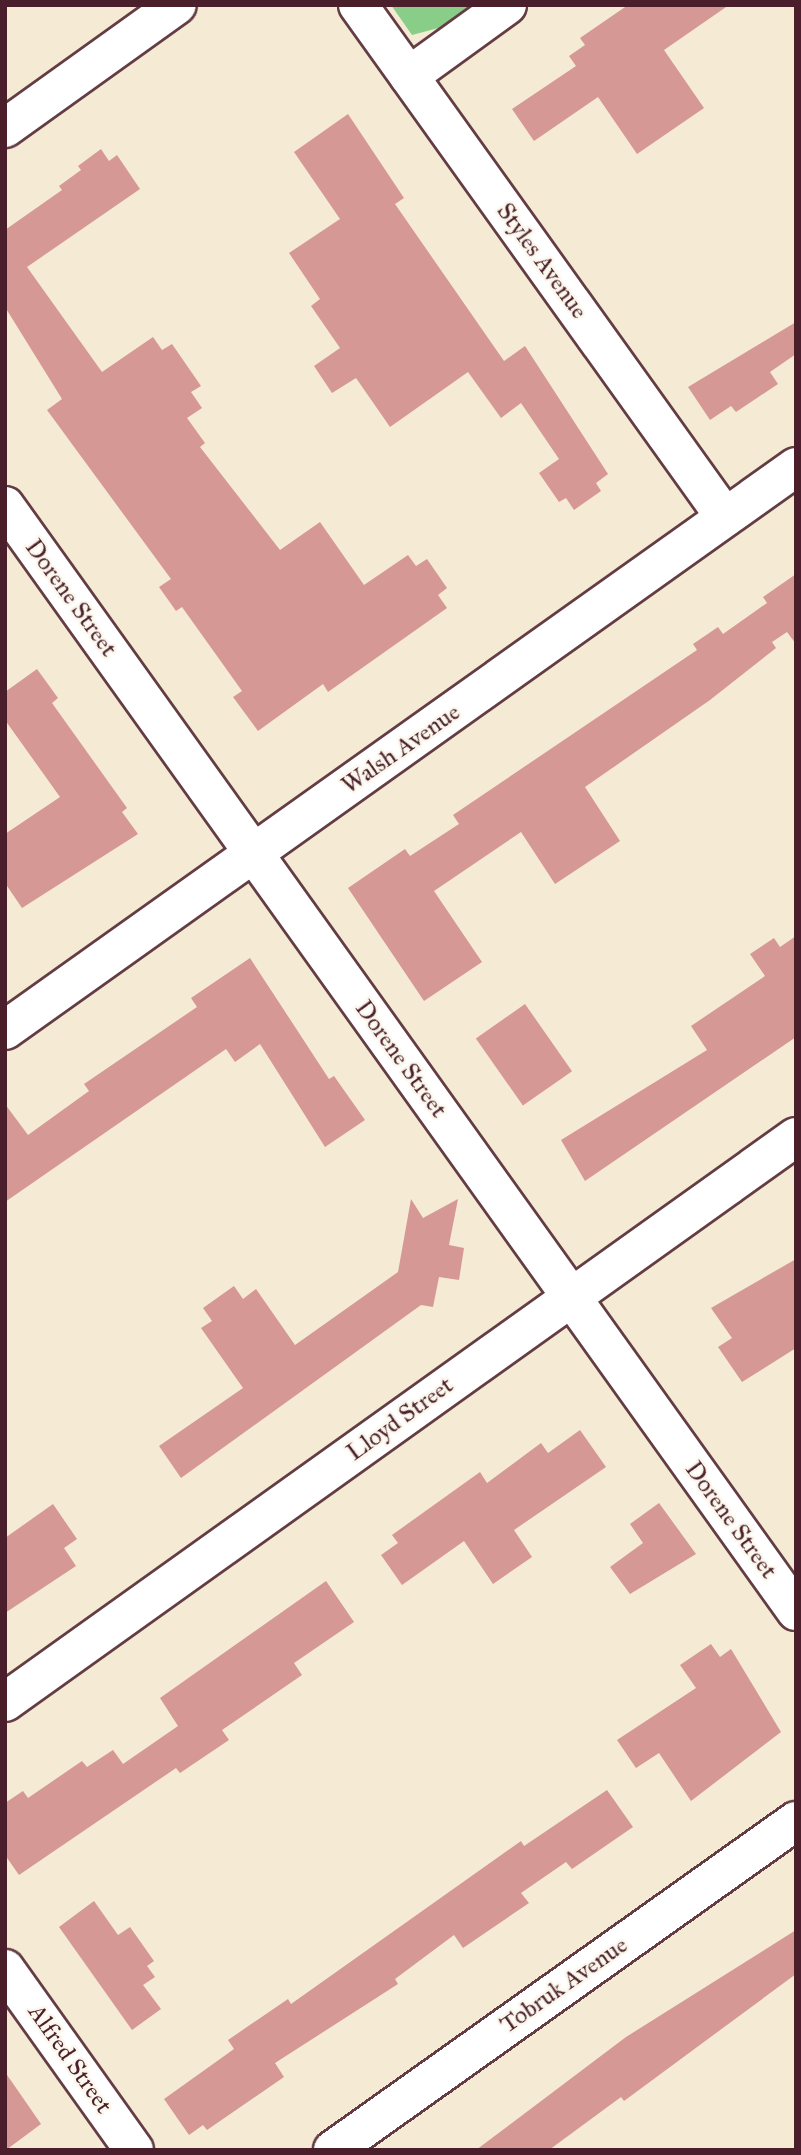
<!DOCTYPE html>
<style>
body{margin:0}
#map{position:relative;width:801px;height:2155px;overflow:hidden;background:#f5ead3;font-family:"IM FELL Great Primer",serif}
div>[style]{position:absolute}
.green>*{inset:0;background:#89ce88}
.building>*{inset:0;background:#d69895;transform-origin:0 0}
.roads{filter:drop-shadow(2px 0 #643d44) drop-shadow(-2px 0 #643d44) drop-shadow(0 2px #643d44) drop-shadow(0 -2px #643d44)}
.minor>*{height:38px;margin:-19px;padding:0 19px;transform-origin:19px;border-radius:19px;background:#fff}
span{translate:-50% -50%;white-space:nowrap;text-align:center;line-height:1.15;-webkit-text-stroke:5px #fbf7ec;paint-order:stroke}
.street-label{font-size:24px;color:#4a1f2b}
.frame{position:absolute;inset:0;border:7px solid #4a1f2b;pointer-events:none}
</style>
<div id="map">
<div class="green">
<div style="clip-path:polygon(391px 5px,475px 5px,446px 26px,412px 35px)"></div>
</div>
<div class="building">
<div style="clip-path:polygon(628px 5px,729px 5px,664px 50px,704px 108px,637px 154px,598px 97px,534px 141px,512px 109px,576px 66px,569px 56px,585px 45px,580px 38px)"></div>
<div style="clip-path:polygon(348px 114px,404px 198px,395px 204px,504px 361px,525px 346px,608px 474px,596px 483px,601px 491px,574px 510px,566px 498px,559px 502px,539px 473px,559px 459px,521px 403px,501px 418px,468px 372px,390px 427px,356px 378px,332px 393px,314px 366px,340px 348px,311px 306px,320px 299px,289px 253px,340px 219px,294px 152px)"></div>
<div style="clip-path:polygon(101px 149px,109px 161px,117px 155px,140px 189px,27px 267px,102px 372px,153px 337px,162px 350px,172px 344px,201px 386px,191px 392px,202px 408px,187px 418px,205px 443px,200px 447px,280px 550px,320px 522px,364px 585px,408px 555px,416px 566px,427px 559px,447px 588px,438px 595px,447px 608px,328px 692px,323px 684px,258px 731px,233px 697px,242px 691px,182px 607px,176px 611px,159px 587px,171px 579px,47px 410px,62px 399px,5px 307px,5px 230px,62px 190px,59px 186px,81px 170px,78px 166px)"></div>
<div style="clip-path:polygon(796px 322px,796px 354px,770px 372px,778px 384px,736px 412px,731px 406px,710px 420px,688px 387px)"></div>
<div style="clip-path:polygon(796px 574px,796px 644px,787px 632px,772px 642px,776px 648px,710px 700px,585px 787px,620px 841px,555px 884px,521px 832px,434px 891px,482px 962px,424px 1001px,348px 888px,405px 849px,410px 856px,459px 824px,453px 815px,697px 650px,693px 644px,718px 627px,723px 634px,767px 603px,763px 597px)"></div>
<div style="clip-path:polygon(37px 669px,58px 698px,52px 703px,127px 808px,122px 812px,138px 834px,22px 908px,5px 883px,5px 834px,60px 797px,5px 720px,5px 692px)"></div>
<div style="clip-path:polygon(796px 936px,796px 1037px,585px 1181px,561px 1140px,707px 1050px,691px 1026px,765px 976px,750px 954px,774px 938px,780px 947px)"></div>
<div style="clip-path:polygon(250px 958px,329px 1079px,334px 1076px,365px 1120px,325px 1147px,260px 1044px,235px 1062px,226px 1049px,5px 1202px,5px 1104px,28px 1135px,89px 1091px,84px 1084px,197px 1007px,191px 998px)"></div>
<div style="left:525px;top:1004px;width:82px;height:60px;rotate:55deg"></div>
<div style="clip-path:polygon(411px 1199px,423px 1218px,458px 1199px,449px 1245px,464px 1248px,459px 1280px,439px 1277px,433px 1307px,421px 1305px,181px 1478px,159px 1446px,243px 1388px,201px 1328px,212px 1321px,203px 1308px,234px 1286px,243px 1299px,256px 1289px,295px 1345px,398px 1272px)"></div>
<div style="clip-path:polygon(796px 1259px,796px 1348px,742px 1382px,718px 1347px,732px 1338px,711px 1308px)"></div>
<div style="clip-path:polygon(580px 1430px,606px 1467px,514px 1530px,532px 1557px,493px 1584px,464px 1541px,402px 1585px,381px 1555px,398px 1543px,392px 1535px,480px 1472px,487px 1483px,541px 1443px,548px 1453px)"></div>
<div style="clip-path:polygon(659px 1503px,696px 1554px,630px 1594px,610px 1567px,643px 1543px,630px 1524px)"></div>
<div style="clip-path:polygon(53px 1504px,77px 1539px,64px 1548px,76px 1566px,5px 1613px,5px 1538px)"></div>
<div style="clip-path:polygon(326px 1581px,354px 1622px,294px 1663px,302px 1675px,222px 1730px,229px 1740px,180px 1773px,176px 1768px,19px 1875px,5px 1855px,5px 1803px,23px 1791px,28px 1798px,82px 1761px,87px 1767px,113px 1750px,123px 1764px,178px 1726px,160px 1698px)"></div>
<div style="clip-path:polygon(711px 1644px,720px 1657px,731px 1649px,781px 1732px,691px 1801px,659px 1753px,636px 1768px,617px 1740px,696px 1688px,680px 1665px)"></div>
<div style="clip-path:polygon(607px 1790px,633px 1827px,572px 1869px,566px 1862px,521px 1893px,529px 1903px,463px 1948px,454px 1935px,395px 1979px,398px 1984px,275px 2063px,284px 2077px,207px 2130px,203px 2125px,189px 2135px,164px 2099px,234px 2049px,228px 2040px,288px 1999px,291px 2004px,521px 1841px,524px 1846px)"></div>
<div style="clip-path:polygon(94px 1901px,118px 1935px,130px 1927px,154px 1961px,147px 1966px,155px 1977px,143px 1985px,161px 2009px,132px 2030px,59px 1927px)"></div>
<div style="clip-path:polygon(796px 1930px,796px 1974px,624px 2101px,621px 2097px,549px 2150px,476px 2150px,626px 2037px)"></div>
<div style="clip-path:polygon(5px 2072px,41px 2124px,6px 2150px,5px 2150px)"></div>
</div>
<div class="roads">
<div class="minor">
<div style="left:358px;top:5px;width:630px;rotate:54.37deg"></div>
<div style="left:409px;top:76px;width:121px;rotate:-35.9deg"></div>
<div style="left:5px;top:128px;width:211px;rotate:-35.6deg"></div>
<div style="left:5px;top:506px;width:1359px;rotate:54.4deg"></div>
<div style="left:5px;top:1030px;width:971px;rotate:-35.44deg"></div>
<div style="left:5px;top:1702px;width:972px;rotate:-35.54deg"></div>
<div style="left:5px;top:1969px;width:222px;rotate:54.5deg"></div>
<div style="left:333px;top:2150px;width:568px;rotate:-35.4deg"></div>
</div>
</div>
<div class="street-label">
<span style="left:542px;top:261px;rotate:54deg">Styles Avenue</span>
<span style="left:71px;top:598px;rotate:54deg">Dorene Street</span>
<span style="left:401px;top:749px;rotate:-35deg">Walsh Avenue</span>
<span style="left:401px;top:1059px;rotate:54deg">Dorene Street</span>
<span style="left:400px;top:1419px;rotate:-36deg">Lloyd Street</span>
<span style="left:731px;top:1520px;rotate:54deg">Dorene Street</span>
<span style="left:564px;top:1985px;rotate:-35deg">Tobruk Avenue</span>
<span style="left:70px;top:2059px;rotate:55deg">Alfred Street</span>
</div>
<div class="frame"></div>
</div>
